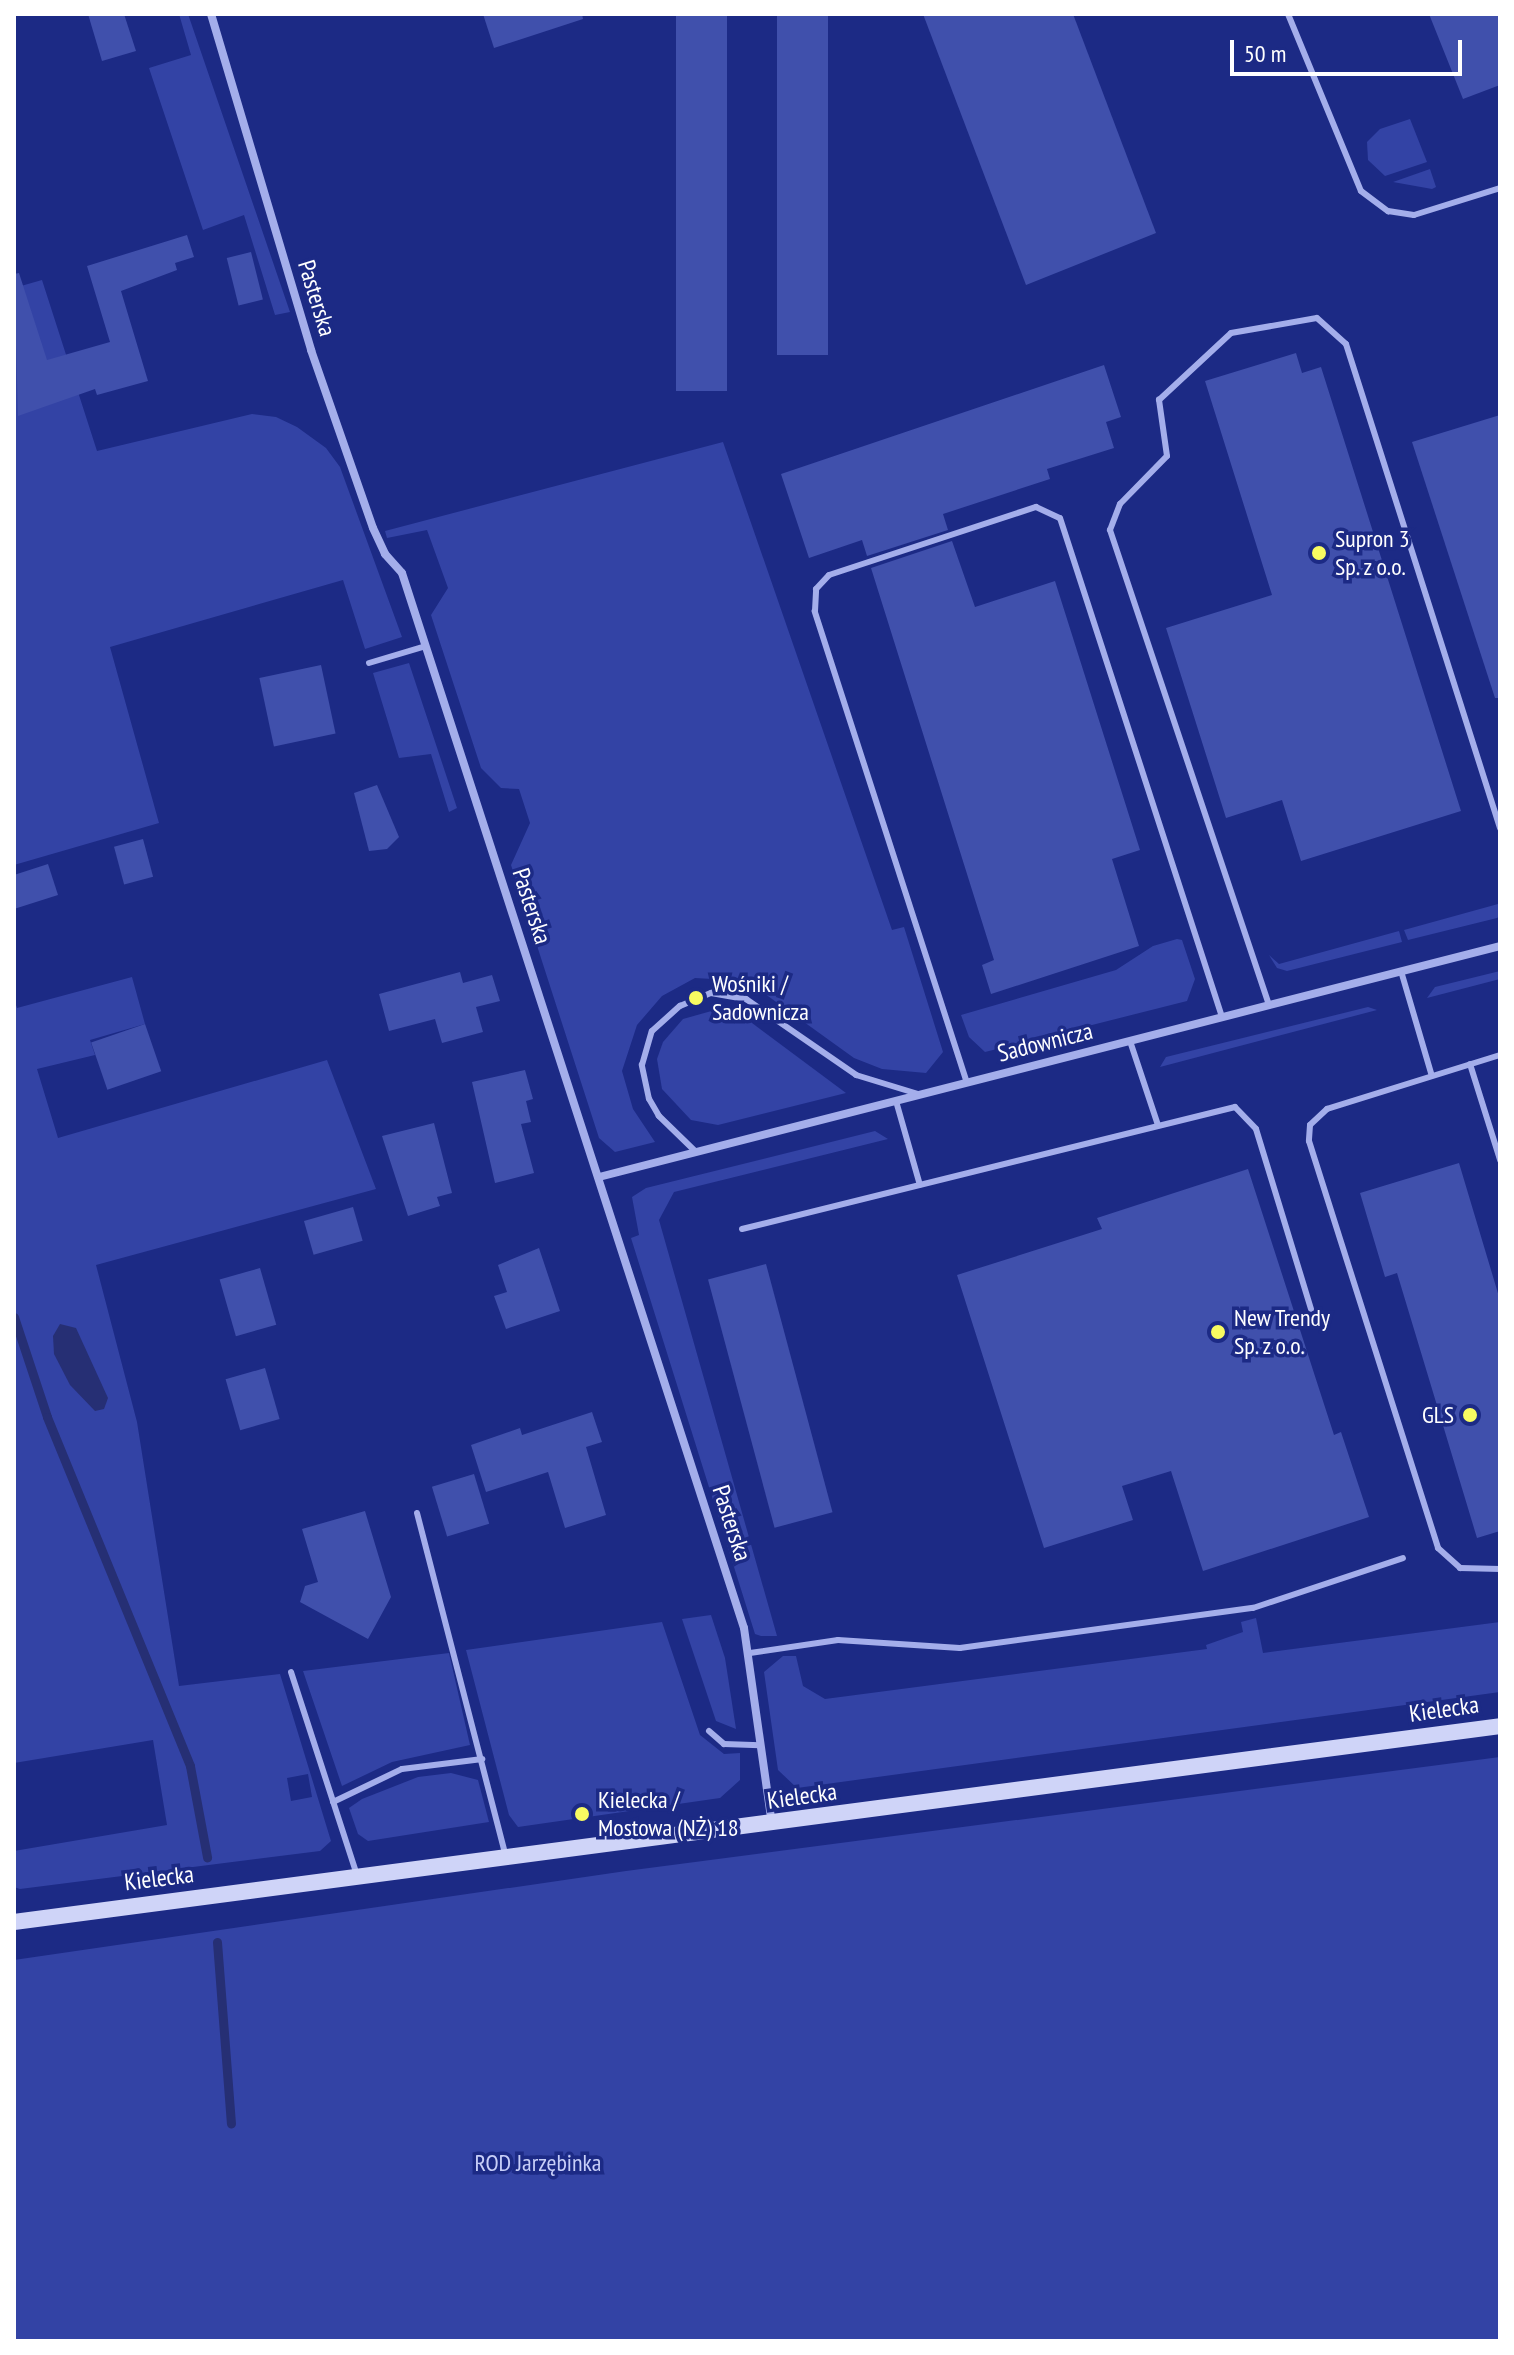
<!DOCTYPE html>
<meta charset="utf-8">
<style>
body{margin:0}
#map{position:relative;width:1514px;height:2355px;overflow:hidden;background:#1c2a85;font-family:"PT Sans Narrow",sans-serif}
div>[style]{position:absolute}
.green>*{inset:0;background:#3343a5}
.water>*{inset:0;background:#262f74}
.stream>*{height:9px;margin:-4.5px;padding:0 4.5px;transform-origin:4.5px;border-radius:4.5px;background:#262f74}
.building>*{inset:0;background:#4050ac;transform-origin:0 0}
.service>*{height:6px;margin:-3px;padding:0 3px;transform-origin:3px;border-radius:3px;background:#a4aeeb}
.minor>*{height:8px;margin:-4px;padding:0 4px;transform-origin:4px;border-radius:4px;background:#a4aeeb}
.secondary>*{height:16px;margin:-8px;padding:0 8px;transform-origin:8px;border-radius:8px;background:#cfd4f8}
.dots>*{width:22px;height:22px;translate:-50% -50%;box-sizing:border-box;border:4px solid #1c2a85;border-radius:50%}
span{translate:-50% -50%;white-space:nowrap;text-align:center;line-height:1.15;-webkit-text-stroke:7px #1c2a85;paint-order:stroke}
.street-label{font-size:24px;color:#fff}
.poi-label{font-size:24px;color:#fff}
.left{translate:0 -50%;text-align:left}
.right{translate:-100% -50%;text-align:right}
.park-label{font-size:24px;color:#c8cff8}
.frame{position:absolute;inset:0;border:16px solid #fff;pointer-events:none}
.scale{position:absolute;left:1230px;top:40px;width:232px;height:36px;box-sizing:border-box;border:4px solid #fff;border-top:0;padding-left:10px;font-size:24px;line-height:28px;white-space:nowrap;color:#fff;-webkit-text-stroke:6px #1c2a85;paint-order:stroke}
</style>
<div id="map">
<div class="green">
<div style="clip-path:polygon(179px 14px,188px 14px,290px 312px,275px 315px,244px 215px,203px 230px,149px 68px,191px 55px)"></div>
<div style="clip-path:polygon(1410px 119px,1427px 162px,1385px 176px,1368px 160px,1367px 142px,1380px 129px)"></div>
<div style="clip-path:polygon(1430px 169px,1436px 187px,1432px 189px,1393px 182px)"></div>
<div style="clip-path:polygon(42px 280px,97px 451px,252px 414px,276px 417px,297px 427px,326px 448px,340px 467px,402px 637px,365px 649px,343px 580px,110px 647px,159px 823px,14px 865px,14px 288px)"></div>
<div style="clip-path:polygon(723px 442px,892px 930px,904px 927px,943px 1052px,926px 1073px,882px 1069px,854px 1058px,747px 981px,695px 978px,662px 996px,637px 1025px,622px 1071px,633px 1109px,655px 1142px,615px 1152px,599px 1138px,511px 865px,530px 823px,519px 789px,501px 788px,481px 768px,431px 615px,448px 588px,427px 530px,387px 538px,385px 531px)"></div>
<div style="clip-path:polygon(409px 663px,457px 808px,449px 812px,431px 754px,399px 758px,373px 673px)"></div>
<div style="clip-path:polygon(1500px 886px,1500px 916px,1497px 918px,1408px 940px,1404px 930px,1498px 904px)"></div>
<div style="clip-path:polygon(1399px 931px,1402px 942px,1287px 971px,1277px 968px,1269px 955px,1279px 964px)"></div>
<div style="clip-path:polygon(1177px 939px,1182px 940px,1195px 979px,1187px 1001px,985px 1052px,969px 1037px,961px 1015px,1116px 970px,1153px 946px)"></div>
<div style="clip-path:polygon(1500px 971px,1500px 979px,1427px 998px,1435px 987px)"></div>
<div style="clip-path:polygon(evenodd,132px 977px,145px 1024px,90px 1040px,95px 1055px,37px 1069px,58px 1138px,327px 1060px,376px 1189px,96px 1265px,137px 1422px,179px 1686px,280px 1674px,331px 1841px,320px 1851px,20px 1889px,14px 1887px,14px 1851px,167px 1825px,153px 1740px,14px 1763px,14px 999px,17px 1008px,132px 977px,308px 1774px,312px 1797px,291px 1801px,287px 1778px,308px 1774px)"></div>
<div style="clip-path:polygon(1368px 1007px,1377px 1010px,1160px 1067px,1166px 1057px)"></div>
<div style="clip-path:polygon(715px 1010px,748px 1020px,846px 1093px,718px 1125px,691px 1120px,662px 1089px,657px 1059px,663px 1042px,683px 1019px)"></div>
<div style="clip-path:polygon(875px 1131px,888px 1139px,674px 1192px,659px 1220px,777px 1636px,761px 1636px,755px 1634px,631px 1238px,639px 1235px,632px 1197px,646px 1188px)"></div>
<div style="clip-path:polygon(711px 1615px,725px 1658px,736px 1729px,716px 1721px,682px 1619px)"></div>
<div style="clip-path:polygon(1256px 1618px,1263px 1653px,1500px 1622px,1500px 1692px,797px 1788px,778px 1770px,764px 1672px,783px 1656px,796px 1656px,803px 1686px,825px 1699px,1207px 1649px,1206px 1645px,1243px 1632px,1241px 1622px)"></div>
<div style="clip-path:polygon(662px 1622px,700px 1735px,724px 1754px,740px 1753px,740px 1780px,720px 1798px,518px 1827px,509px 1815px,466px 1650px)"></div>
<div style="clip-path:polygon(449px 1653px,470px 1745px,392px 1762px,342px 1786px,303px 1671px)"></div>
<div style="clip-path:polygon(1500px 1757px,1500px 2341px,14px 2341px,14px 1960px,626px 1871px)"></div>
<div style="clip-path:polygon(451px 1773px,478px 1780px,489px 1822px,368px 1841px,358px 1834px,349px 1808px,362px 1799px,418px 1777px)"></div>
</div>
<div class="water">
<div style="clip-path:polygon(60px 1324px,76px 1328px,108px 1398px,104px 1409px,95px 1411px,70px 1385px,54px 1354px,53px 1336px)"></div>
</div>
<div class="stream">
<div style="left:14px;top:1317px;width:105px;rotate:71.7deg"></div>
<div style="left:47px;top:1417px;width:377px;rotate:67.7deg"></div>
<div style="left:190px;top:1766px;width:93px;rotate:79.4deg"></div>
<div style="left:217px;top:1942px;width:182px;rotate:85.6deg"></div>
</div>
<div class="building">
<div style="clip-path:polygon(88px 14px,124px 14px,136px 51px,102px 61px)"></div>
<div style="clip-path:polygon(483px 14px,582px 14px,583px 19px,494px 48px)"></div>
<div style="left:676px;top:14px;width:51px;height:377px"></div>
<div style="left:777px;top:14px;width:51px;height:341px"></div>
<div style="clip-path:polygon(923px 14px,1073px 14px,1156px 233px,1026px 285px)"></div>
<div style="clip-path:polygon(1429px 14px,1500px 14px,1500px 85px,1463px 99px)"></div>
<div style="clip-path:polygon(187px 235px,194px 257px,175px 263px,177px 270px,121px 291px,148px 381px,97px 395px,95px 389px,18px 416px,14px 274px,19px 273px,47px 360px,110px 342px,87px 266px)"></div>
<div style="left:251px;top:252px;width:49px;height:25px;rotate:76deg"></div>
<div style="clip-path:polygon(1296px 353px,1302px 373px,1321px 367px,1461px 811px,1301px 861px,1282px 800px,1226px 818px,1166px 628px,1272px 595px,1205px 381px)"></div>
<div style="clip-path:polygon(1104px 365px,1121px 417px,1106px 422px,1114px 448px,1047px 469px,1050px 479px,943px 514px,948px 530px,867px 556px,862px 540px,809px 558px,781px 474px)"></div>
<div style="clip-path:polygon(1500px 415px,1500px 698px,1495px 698px,1412px 442px)"></div>
<div style="clip-path:polygon(952px 541px,975px 607px,1055px 581px,1140px 850px,1112px 859px,1139px 946px,991px 994px,982px 965px,994px 960px,871px 568px)"></div>
<div style="left:321px;top:665px;width:70px;height:63px;rotate:78deg"></div>
<div style="clip-path:polygon(377px 785px,399px 837px,387px 849px,369px 851px,354px 793px)"></div>
<div style="left:143px;top:839px;width:39px;height:30px;rotate:75deg"></div>
<div style="clip-path:polygon(48px 864px,58px 895px,14px 909px,14px 875px)"></div>
<div style="clip-path:polygon(460px 972px,463px 983px,492px 975px,500px 1001px,476px 1007px,483px 1032px,442px 1043px,435px 1019px,389px 1031px,379px 994px)"></div>
<div style="left:145px;top:1024px;width:50px;height:57px;rotate:71deg"></div>
<div style="clip-path:polygon(525px 1070px,533px 1099px,526px 1101px,531px 1122px,521px 1124px,534px 1173px,495px 1183px,472px 1082px)"></div>
<div style="clip-path:polygon(434px 1123px,452px 1193px,437px 1197px,440px 1206px,408px 1216px,382px 1136px)"></div>
<div style="clip-path:polygon(1459px 1163px,1500px 1300px,1500px 1531px,1477px 1538px,1397px 1273px,1385px 1277px,1360px 1193px)"></div>
<div style="clip-path:polygon(1248px 1169px,1334px 1435px,1341px 1432px,1369px 1517px,1203px 1571px,1171px 1471px,1122px 1486px,1133px 1520px,1044px 1548px,957px 1275px,1102px 1229px,1097px 1218px)"></div>
<div style="left:353px;top:1207px;width:35px;height:51px;rotate:74deg"></div>
<div style="clip-path:polygon(539px 1248px,560px 1311px,506px 1329px,494px 1296px,507px 1292px,498px 1265px)"></div>
<div style="left:766px;top:1264px;width:257px;height:60px;rotate:75deg"></div>
<div style="left:260px;top:1268px;width:59px;height:42px;rotate:74deg"></div>
<div style="left:265px;top:1368px;width:53px;height:41px;rotate:74deg"></div>
<div style="clip-path:polygon(592px 1412px,602px 1442px,586px 1447px,606px 1515px,565px 1528px,548px 1472px,486px 1492px,471px 1445px,520px 1428px,522px 1435px)"></div>
<div style="left:474px;top:1474px;width:52px;height:44px;rotate:73deg"></div>
<div style="clip-path:polygon(365px 1511px,391px 1597px,368px 1639px,300px 1602px,305px 1586px,318px 1582px,302px 1529px)"></div>
</div>
<div class="service">
<div style="left:1288px;top:14px;width:191px;rotate:67.6deg"></div>
<div style="left:1361px;top:191px;width:34px;rotate:37deg"></div>
<div style="left:1388px;top:211px;width:26px;rotate:9deg"></div>
<div style="left:1414px;top:215px;width:90px;rotate:-17.4deg"></div>
<div style="left:369px;top:663px;width:59px;rotate:-16.6deg"></div>
<div style="left:1401px;top:971px;width:109px;rotate:73.6deg"></div>
<div style="left:1269px;top:1005px;width:501px;rotate:-108.51deg"></div>
<div style="left:1110px;top:530px;width:28px;rotate:-69deg"></div>
<div style="left:1120px;top:504px;width:67px;rotate:-45.6deg"></div>
<div style="left:1167px;top:456px;width:57px;rotate:-98.1deg"></div>
<div style="left:1159px;top:400px;width:98px;rotate:-42.9deg"></div>
<div style="left:1231px;top:333px;width:87px;rotate:-9.9deg"></div>
<div style="left:1317px;top:318px;width:39px;rotate:42deg"></div>
<div style="left:1346px;top:344px;width:508px;rotate:72.35deg"></div>
<div style="left:1130px;top:1041px;width:89px;rotate:71.6deg"></div>
<div style="left:1500px;top:1055px;width:181px;rotate:162.7deg"></div>
<div style="left:1327px;top:1109px;width:23px;rotate:137deg"></div>
<div style="left:1310px;top:1125px;width:16px;rotate:94deg"></div>
<div style="left:1309px;top:1141px;width:427px;rotate:72.4deg"></div>
<div style="left:1438px;top:1548px;width:30px;rotate:42deg"></div>
<div style="left:1460px;top:1568px;width:40px;rotate:1.4deg"></div>
<div style="left:1470px;top:1064px;width:101px;rotate:72.6deg"></div>
<div style="left:967px;top:1083px;width:496px;rotate:-107.9deg"></div>
<div style="left:815px;top:611px;width:22px;rotate:-87deg"></div>
<div style="left:816px;top:589px;width:19px;rotate:-47deg"></div>
<div style="left:829px;top:575px;width:218px;rotate:-18.2deg"></div>
<div style="left:1036px;top:507px;width:26px;rotate:25deg"></div>
<div style="left:1060px;top:518px;width:525px;rotate:72.01deg"></div>
<div style="left:896px;top:1101px;width:87px;rotate:74.1deg"></div>
<div style="left:696px;top:1152px;width:52px;rotate:-135.8deg"></div>
<div style="left:659px;top:1116px;width:20px;rotate:-120deg"></div>
<div style="left:649px;top:1099px;width:35px;rotate:-102deg"></div>
<div style="left:642px;top:1065px;width:35px;rotate:-74deg"></div>
<div style="left:652px;top:1031px;width:38px;rotate:-42deg"></div>
<div style="left:680px;top:1006px;width:34px;rotate:-23deg"></div>
<div style="left:711px;top:993px;width:36px;rotate:10deg"></div>
<div style="left:746px;top:999px;width:134px;rotate:34.6deg"></div>
<div style="left:856px;top:1075px;width:65px;rotate:17deg"></div>
<div style="left:742px;top:1229px;width:508px;rotate:-13.9deg"></div>
<div style="left:1235px;top:1107px;width:30px;rotate:46deg"></div>
<div style="left:1256px;top:1129px;width:188px;rotate:73deg"></div>
<div style="left:417px;top:1513px;width:352px;rotate:75.5deg"></div>
<div style="left:750px;top:1653px;width:89px;rotate:-8.4deg"></div>
<div style="left:838px;top:1640px;width:122px;rotate:3.8deg"></div>
<div style="left:960px;top:1648px;width:296px;rotate:-7.8deg"></div>
<div style="left:1253px;top:1608px;width:158px;rotate:-18.4deg"></div>
<div style="left:291px;top:1672px;width:213px;rotate:72deg"></div>
<div style="left:709px;top:1731px;width:20px;rotate:41deg"></div>
<div style="left:724px;top:1744px;width:36px;rotate:2deg"></div>
<div style="left:333px;top:1802px;width:76px;rotate:-25.6deg"></div>
<div style="left:402px;top:1769px;width:81px;rotate:-7.1deg"></div>
</div>
<div class="minor">
<div style="left:211px;top:14px;width:351px;rotate:73.4deg"></div>
<div style="left:311px;top:350px;width:188px;rotate:70.8deg"></div>
<div style="left:373px;top:528px;width:29px;rotate:65deg"></div>
<div style="left:385px;top:554px;width:25px;rotate:48deg"></div>
<div style="left:402px;top:573px;width:1109px;rotate:72.04deg"></div>
<div style="left:744px;top:1628px;width:198px;rotate:81.9deg"></div>
<div style="left:599px;top:1177px;width:930px;rotate:-14.38deg"></div>
</div>
<div class="secondary">
<div style="left:14px;top:1922px;width:1499px;rotate:-7.51deg"></div>
</div>
<div class="dots">
<div style="left:1319px;top:553px;background:#f8fb61"></div>
<div style="left:696px;top:998px;background:#f8fb61"></div>
<div style="left:1218px;top:1332px;background:#f8fb61"></div>
<div style="left:1470px;top:1415px;background:#f8fb61"></div>
<div style="left:582px;top:1814px;background:#f8fb61"></div>
</div>
<div class="street-label">
<span style="left:317px;top:298px;rotate:73deg">Pasterska</span>
<span style="left:532px;top:906px;rotate:72deg">Pasterska</span>
<span style="left:1045px;top:1042px;rotate:-14deg">Sadownicza</span>
<span style="left:732px;top:1523px;rotate:72deg">Pasterska</span>
<span style="left:1444px;top:1709px;rotate:-8deg">Kielecka</span>
<span style="left:802px;top:1796px;rotate:-8deg">Kielecka</span>
<span style="left:159px;top:1878px;rotate:-7deg">Kielecka</span>
</div>
<div class="poi-label">
<span class="left" style="left:1335px;top:553px">Supron 3<br>Sp. z o.o.</span>
<span class="left" style="left:712px;top:998px">Wośniki /<br>Sadownicza</span>
<span class="left" style="left:1234px;top:1332px">New Trendy<br>Sp. z o.o.</span>
<span class="right" style="left:1454px;top:1415px">GLS</span>
<span class="left" style="left:598px;top:1814px">Kielecka /<br>Mostowa (NŻ) 18</span>
</div>
<div class="park-label">
<span style="left:538px;top:2163px">ROD Jarzębinka</span>
</div>
<div class="frame"></div>
<div class="scale">50 m</div>
</div>
